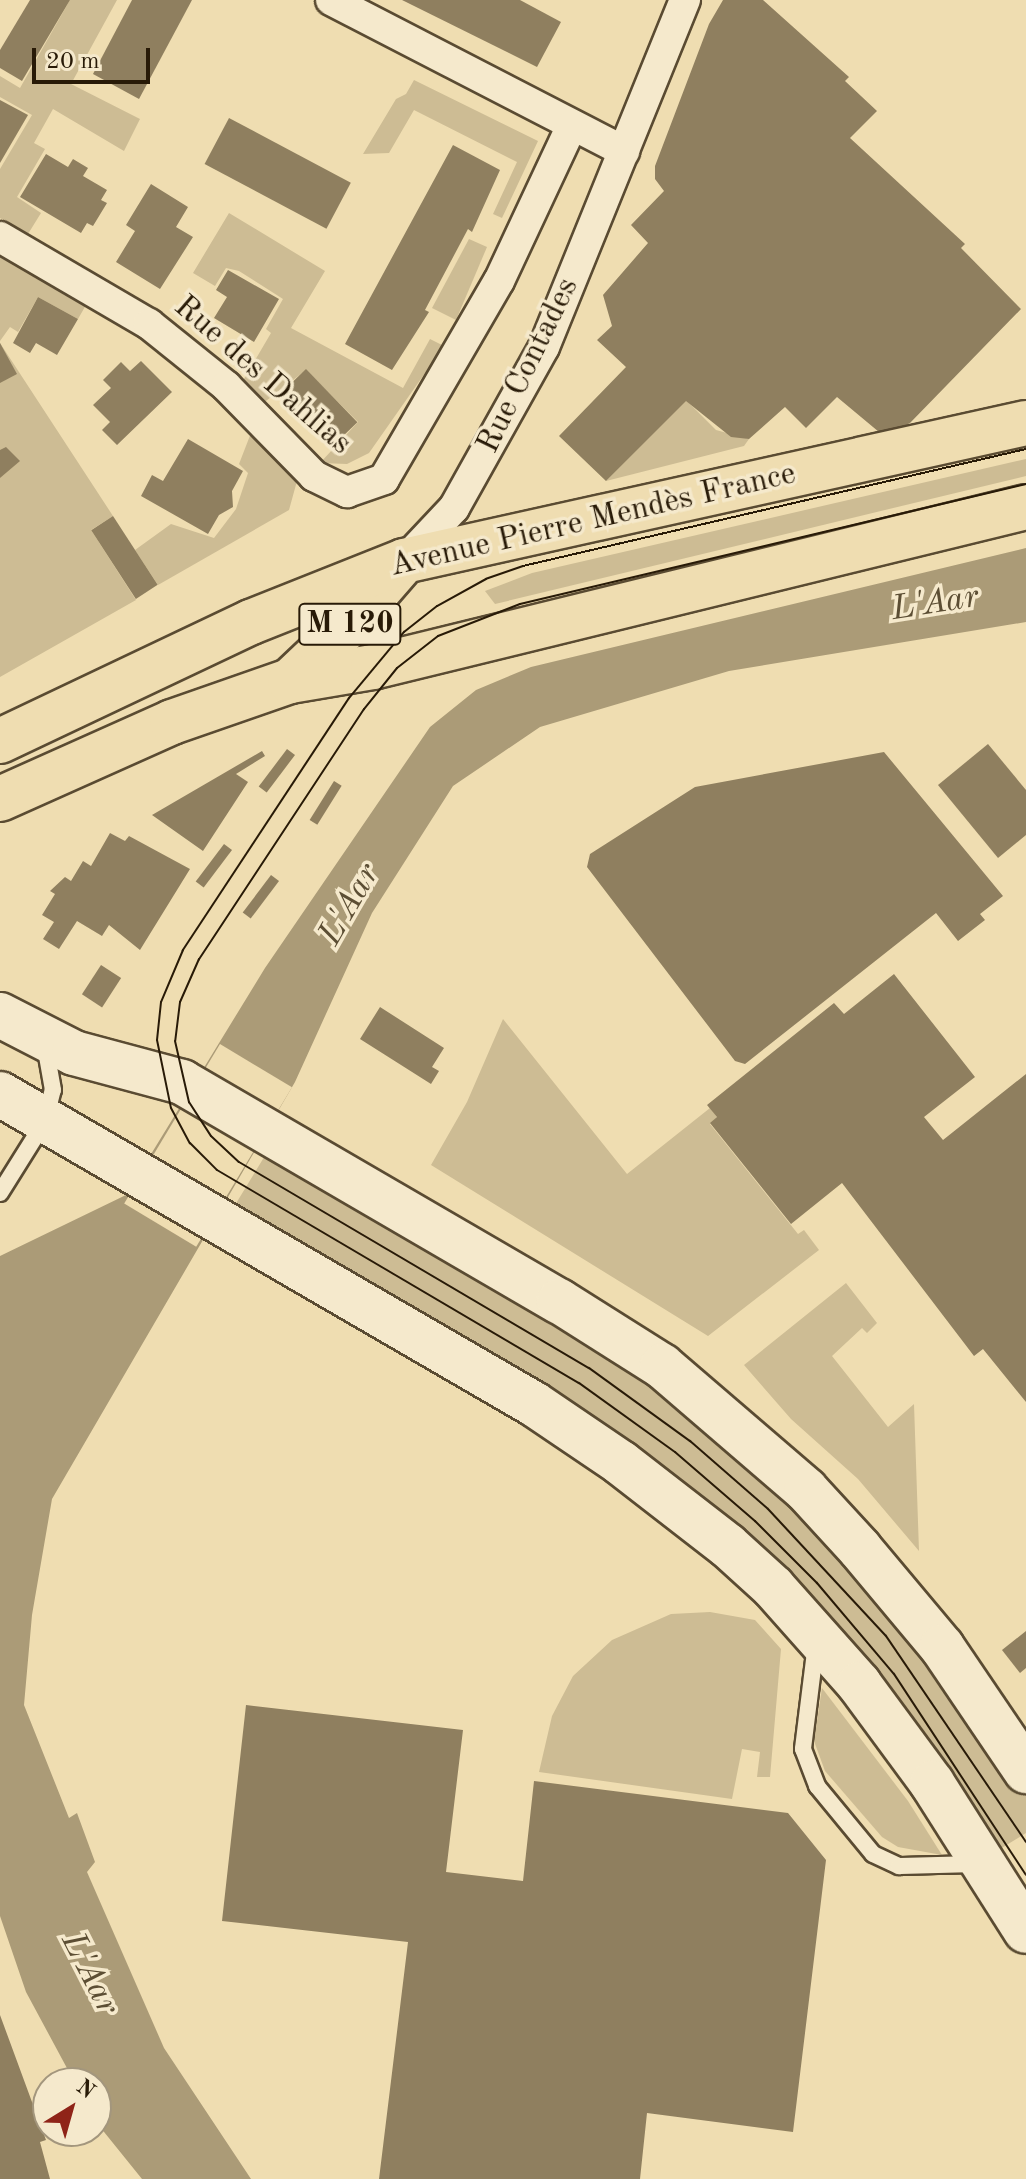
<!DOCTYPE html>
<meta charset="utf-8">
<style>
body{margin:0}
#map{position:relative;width:1026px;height:2179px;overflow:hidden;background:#efddb1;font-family:"Old Standard TT",serif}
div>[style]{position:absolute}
.green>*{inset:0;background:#cdbc94}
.water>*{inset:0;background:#ab9b77}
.pier>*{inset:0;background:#efddb1;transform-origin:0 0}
.building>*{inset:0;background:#8f7f5f;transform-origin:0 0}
.roads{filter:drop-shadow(2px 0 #5a4b32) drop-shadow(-2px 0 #5a4b32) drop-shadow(0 2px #5a4b32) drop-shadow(0 -2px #5a4b32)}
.service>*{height:16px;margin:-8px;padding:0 8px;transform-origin:8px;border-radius:8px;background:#f5e9cc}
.minor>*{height:30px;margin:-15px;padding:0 15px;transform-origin:15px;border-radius:15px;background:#f5e9cc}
.secondary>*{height:44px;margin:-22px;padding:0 22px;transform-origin:22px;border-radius:22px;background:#f5e9cc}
.primary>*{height:44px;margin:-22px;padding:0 22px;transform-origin:22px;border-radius:22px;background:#efddb1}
.tram>*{height:2px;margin:-1px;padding:0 1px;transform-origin:1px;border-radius:1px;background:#281a07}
span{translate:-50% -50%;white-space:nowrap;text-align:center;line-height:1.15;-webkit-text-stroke:7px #f5e9cc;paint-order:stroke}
.shield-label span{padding:2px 6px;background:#f5e9cc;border:2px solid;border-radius:6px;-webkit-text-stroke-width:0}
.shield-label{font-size:30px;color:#281a07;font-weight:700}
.street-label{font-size:32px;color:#281a07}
.water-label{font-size:34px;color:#5c4e34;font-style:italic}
.north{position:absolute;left:32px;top:2067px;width:80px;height:80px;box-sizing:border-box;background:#f5e9cc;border:2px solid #a3967d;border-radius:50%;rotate:37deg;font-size:22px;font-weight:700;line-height:32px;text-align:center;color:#281a07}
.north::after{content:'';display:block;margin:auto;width:28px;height:36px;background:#8f2418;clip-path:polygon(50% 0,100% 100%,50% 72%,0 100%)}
.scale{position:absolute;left:32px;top:48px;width:118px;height:36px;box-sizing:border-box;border:4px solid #281a07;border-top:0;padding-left:10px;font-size:24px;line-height:28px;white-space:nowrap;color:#281a07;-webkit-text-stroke:6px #f5e9cc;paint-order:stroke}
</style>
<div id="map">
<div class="green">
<div style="clip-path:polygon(70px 0,117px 0,71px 84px,140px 119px,124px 151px,53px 109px,34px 143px,45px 149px,17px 197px,41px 213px,28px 234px,0 218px,0 169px,32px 115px,0 97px,0 76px,20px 88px)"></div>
<div style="clip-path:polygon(414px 80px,538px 141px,502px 218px,493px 214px,517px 162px,414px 110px,389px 153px,363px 154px,396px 99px,406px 94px)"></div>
<div style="clip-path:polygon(229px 213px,325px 271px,291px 328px,403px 388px,430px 339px,444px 346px,369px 453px,347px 464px,320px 463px,358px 422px,306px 370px,262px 404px,241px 384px,271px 333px,266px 329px,283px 299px,239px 271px,226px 268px,215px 286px,193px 273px)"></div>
<div style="clip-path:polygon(469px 239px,487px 247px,456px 320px,432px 308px)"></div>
<div style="clip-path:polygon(0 255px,86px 305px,78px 319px,38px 297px,18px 332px,10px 327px,0 341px)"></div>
<div style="clip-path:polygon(0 343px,113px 516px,91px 530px,136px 600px,0 677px)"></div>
<div style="clip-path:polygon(686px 400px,716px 430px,749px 439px,744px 446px,606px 481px)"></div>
<div style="clip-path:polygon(251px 433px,297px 481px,289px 510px,158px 585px,135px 550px,171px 524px,214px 538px,236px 509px,248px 473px,239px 464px)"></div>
<div style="clip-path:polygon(1026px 459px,1026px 476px,495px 604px,485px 591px,532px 573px)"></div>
<div style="clip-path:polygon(503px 1019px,627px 1174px,710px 1108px,717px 1117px,710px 1124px,798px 1234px,804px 1230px,819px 1250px,708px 1336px,431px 1165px,467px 1102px)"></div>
<div style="clip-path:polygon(266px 1154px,650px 1380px,793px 1494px,973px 1712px,1026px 1793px,1026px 1833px,995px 1852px,865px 1665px,232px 1210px)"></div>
<div style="clip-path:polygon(846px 1283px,877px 1323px,867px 1333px,862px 1328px,832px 1356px,888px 1427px,914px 1404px,919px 1551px,858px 1479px,791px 1419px,744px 1365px)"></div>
<div style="clip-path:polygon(710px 1612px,755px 1620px,781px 1649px,770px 1777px,757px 1777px,760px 1752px,742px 1749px,732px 1799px,539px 1772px,552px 1716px,573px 1676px,612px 1640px,671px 1614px)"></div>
<div style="clip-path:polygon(822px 1688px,908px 1801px,942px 1855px,898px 1847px,882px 1837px,825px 1771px,814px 1741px)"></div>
</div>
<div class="water">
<div style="clip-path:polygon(1026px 548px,1026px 622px,729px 671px,540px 727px,453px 786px,372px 913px,295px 1082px,52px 1499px,32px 1615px,24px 1705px,69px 1818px,77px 1813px,95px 1862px,87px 1872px,164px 2048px,251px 2179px,142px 2179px,96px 2122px,96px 2083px,75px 2083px,26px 1992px,0 1916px,0 1256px,126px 1195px,265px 968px,430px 727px,476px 690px,531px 667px)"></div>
</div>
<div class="pier">
<div style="left:220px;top:1044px;width:84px;height:186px;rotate:31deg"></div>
</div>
<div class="building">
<div style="clip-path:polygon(30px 0,70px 0,22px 81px,0 68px,0 50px)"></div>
<div style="clip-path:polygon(132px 0,192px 0,139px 99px,93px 74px)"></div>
<div style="clip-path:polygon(402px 0,520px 0,561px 22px,537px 67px)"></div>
<div style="clip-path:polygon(723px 0,763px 0,849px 77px,845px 81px,877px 111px,850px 138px,965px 244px,961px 248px,1021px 309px,910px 423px,895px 431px,879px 432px,837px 397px,806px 428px,785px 407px,749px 439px,731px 437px,686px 401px,606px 481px,559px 436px,626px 367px,597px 340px,612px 326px,603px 295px,648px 243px,631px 225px,664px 191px,655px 179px,655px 166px,709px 24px)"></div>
<div style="clip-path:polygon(0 100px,28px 115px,0 163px)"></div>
<div style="left:229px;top:118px;width:138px;height:52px;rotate:28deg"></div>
<div style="clip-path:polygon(453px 145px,500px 170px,472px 232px,468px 229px,425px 310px,429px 312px,392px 370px,345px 344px)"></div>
<div style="clip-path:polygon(46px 154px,68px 167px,73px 159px,88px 168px,83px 176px,107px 190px,101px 200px,107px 203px,93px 226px,87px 223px,81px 233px,20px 197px)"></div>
<div style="clip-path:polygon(151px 184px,188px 207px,176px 227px,193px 237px,160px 289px,116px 262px,135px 231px,126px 225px)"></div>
<div style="clip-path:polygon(228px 270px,279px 299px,254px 342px,214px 318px,227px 297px,216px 290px)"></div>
<div style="clip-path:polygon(38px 297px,78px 319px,57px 355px,36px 343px,30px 353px,13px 343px)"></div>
<div style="clip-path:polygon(0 343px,17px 374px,0 383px)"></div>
<div style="clip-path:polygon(141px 361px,172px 392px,117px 445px,102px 430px,110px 422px,93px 405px,111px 388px,103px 380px,121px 362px,130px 371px)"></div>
<div style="left:306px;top:369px;width:74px;height:35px;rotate:46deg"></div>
<div style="clip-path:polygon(188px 439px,243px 471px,232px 491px,233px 507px,219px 515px,208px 534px,141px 496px,152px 475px,163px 481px)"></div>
<div style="clip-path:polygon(6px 447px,20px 461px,0 478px,0 450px)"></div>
<div style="left:113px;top:516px;width:82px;height:26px;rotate:57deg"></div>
<div style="clip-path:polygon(988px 744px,1026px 790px,1026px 835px,998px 858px,938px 785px)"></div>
<div style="left:287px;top:749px;width:10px;height:47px;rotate:37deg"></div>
<div style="clip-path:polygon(262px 751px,265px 756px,236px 774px,248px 782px,203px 851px,152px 815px)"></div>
<div style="clip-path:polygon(884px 752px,1003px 896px,980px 914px,985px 920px,958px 941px,936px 913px,745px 1064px,735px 1061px,587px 867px,590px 854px,695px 787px)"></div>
<div style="left:334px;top:781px;width:9px;height:46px;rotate:32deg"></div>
<div style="clip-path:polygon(110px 833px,125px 841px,129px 836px,190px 869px,140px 950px,109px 925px,102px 936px,77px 921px,59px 949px,43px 939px,54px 922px,42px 915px,55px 894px,50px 891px,65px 877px,71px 881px,83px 861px,91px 866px)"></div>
<div style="left:224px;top:844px;width:10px;height:47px;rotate:37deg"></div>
<div style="left:271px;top:875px;width:10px;height:47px;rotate:37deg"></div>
<div style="left:101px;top:965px;width:24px;height:35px;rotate:33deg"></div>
<div style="clip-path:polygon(894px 974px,975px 1077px,924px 1117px,943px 1140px,1026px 1074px,1026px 1402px,983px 1349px,974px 1356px,842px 1183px,791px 1224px,710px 1123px,717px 1117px,707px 1105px,834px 1003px,844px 1014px)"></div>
<div style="clip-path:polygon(380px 1007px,444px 1048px,432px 1067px,439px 1071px,431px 1084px,360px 1039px)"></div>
<div style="clip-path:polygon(1026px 1631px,1026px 1668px,1020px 1673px,1002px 1650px)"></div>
<div style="clip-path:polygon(246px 1705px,463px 1730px,446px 1872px,523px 1881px,534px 1781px,788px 1813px,826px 1860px,793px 2132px,647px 2113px,640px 2179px,379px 2179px,408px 1942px,222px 1921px)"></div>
<div style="clip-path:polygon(0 2015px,46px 2140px,40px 2142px,50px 2179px,0 2179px)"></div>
</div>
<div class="roads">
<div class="service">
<div style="left:0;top:1193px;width:85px;rotate:-58deg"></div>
<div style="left:45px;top:1121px;width:32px;rotate:-76deg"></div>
<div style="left:53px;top:1090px;width:46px;rotate:-100.1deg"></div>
<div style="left:816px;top:1644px;width:106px;rotate:97.1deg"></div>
<div style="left:803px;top:1749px;width:40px;rotate:69deg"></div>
<div style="left:817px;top:1786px;width:88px;rotate:50.5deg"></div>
<div style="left:873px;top:1854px;width:29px;rotate:25deg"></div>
<div style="left:899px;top:1866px;width:78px;rotate:-1.5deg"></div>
</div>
<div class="minor">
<div style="left:331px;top:0;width:330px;rotate:27.3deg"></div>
<div style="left:0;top:237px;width:173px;rotate:30.3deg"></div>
<div style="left:149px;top:324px;width:99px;rotate:38.8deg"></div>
<div style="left:226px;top:386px;width:126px;rotate:45.6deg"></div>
<div style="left:314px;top:476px;width:37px;rotate:26deg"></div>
<div style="left:347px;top:492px;width:39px;rotate:-19deg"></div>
<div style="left:384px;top:479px;width:229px;rotate:-59.9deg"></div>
<div style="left:499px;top:281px;width:172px;rotate:-64.9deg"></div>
<div style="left:404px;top:561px;width:73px;rotate:-46.7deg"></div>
<div style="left:454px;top:508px;width:184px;rotate:-60.8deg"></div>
<div style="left:544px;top:347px;width:375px;rotate:-67.9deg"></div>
</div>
<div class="secondary">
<div style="left:0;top:1015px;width:83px;rotate:27.2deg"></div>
<div style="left:74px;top:1053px;width:112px;rotate:15deg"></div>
<div style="left:182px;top:1082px;width:436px;rotate:30.2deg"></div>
<div style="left:559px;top:1301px;width:122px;rotate:32.3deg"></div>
<div style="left:662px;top:1366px;width:190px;rotate:40.7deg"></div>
<div style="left:806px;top:1490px;width:80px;rotate:47.5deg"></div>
<div style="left:860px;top:1549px;width:128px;rotate:50.1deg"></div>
<div style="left:942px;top:1647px;width:150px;rotate:55.9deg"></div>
<div style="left:0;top:1094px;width:617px;rotate:30.14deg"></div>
<div style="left:534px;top:1404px;width:105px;rotate:34.1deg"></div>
<div style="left:621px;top:1463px;width:135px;rotate:37.8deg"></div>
<div style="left:728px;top:1546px;width:61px;rotate:42.3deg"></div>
<div style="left:773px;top:1587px;width:130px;rotate:48.4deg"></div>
<div style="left:859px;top:1684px;width:123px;rotate:53.6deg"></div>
<div style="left:932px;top:1783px;width:175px;rotate:57.6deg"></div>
</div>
<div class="primary">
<div style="left:290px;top:681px;width:77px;rotate:-43.4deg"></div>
<div style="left:346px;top:628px;width:81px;rotate:-49deg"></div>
<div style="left:0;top:741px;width:278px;rotate:-25.4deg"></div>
<div style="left:251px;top:622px;width:165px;rotate:-21.7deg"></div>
<div style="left:404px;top:561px;width:637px;rotate:-12.51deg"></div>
<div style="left:0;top:799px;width:188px;rotate:-24.1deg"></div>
<div style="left:172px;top:722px;width:125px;rotate:-19.2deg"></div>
<div style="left:290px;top:681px;width:84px;rotate:-9.6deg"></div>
<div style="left:373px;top:667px;width:672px;rotate:-13.77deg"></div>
</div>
</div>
<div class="tram">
<div style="left:1026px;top:449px;width:516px;rotate:166.91deg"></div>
<div style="left:523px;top:566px;width:39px;rotate:161deg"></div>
<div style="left:486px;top:579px;width:56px;rotate:151.1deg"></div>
<div style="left:437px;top:606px;width:42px;rotate:141.8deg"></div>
<div style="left:404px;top:632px;width:86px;rotate:129.8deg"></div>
<div style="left:349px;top:698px;width:302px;rotate:123.4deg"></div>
<div style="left:183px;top:950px;width:56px;rotate:112.9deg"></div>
<div style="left:161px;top:1002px;width:38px;rotate:96deg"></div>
<div style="left:157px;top:1040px;width:69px;rotate:78.4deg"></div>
<div style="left:171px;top:1108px;width:40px;rotate:62deg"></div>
<div style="left:190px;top:1143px;width:38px;rotate:45deg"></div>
<div style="left:217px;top:1170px;width:420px;rotate:30.5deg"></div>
<div style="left:579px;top:1383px;width:118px;rotate:35.7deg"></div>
<div style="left:675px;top:1452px;width:106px;rotate:40.8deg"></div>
<div style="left:755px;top:1521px;width:88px;rotate:45deg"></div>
<div style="left:817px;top:1583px;width:119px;rotate:49.8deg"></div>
<div style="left:894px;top:1674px;width:240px;rotate:56.7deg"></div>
<div style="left:1026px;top:484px;width:520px;rotate:166.66deg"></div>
<div style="left:520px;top:604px;width:88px;rotate:158.7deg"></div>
<div style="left:438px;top:636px;width:52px;rotate:142deg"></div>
<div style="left:397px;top:668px;width:53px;rotate:128.8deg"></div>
<div style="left:364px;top:709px;width:300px;rotate:123.4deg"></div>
<div style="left:199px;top:959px;width:47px;rotate:113.8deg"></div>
<div style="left:180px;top:1002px;width:39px;rotate:97deg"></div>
<div style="left:175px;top:1041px;width:63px;rotate:77.1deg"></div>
<div style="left:189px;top:1102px;width:40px;rotate:57.1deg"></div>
<div style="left:211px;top:1136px;width:38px;rotate:43deg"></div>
<div style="left:239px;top:1162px;width:406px;rotate:30.5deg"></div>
<div style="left:589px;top:1368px;width:125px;rotate:35.9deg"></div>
<div style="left:690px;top:1441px;width:103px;rotate:41.1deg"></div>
<div style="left:768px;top:1509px;width:173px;rotate:47.1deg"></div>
<div style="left:886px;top:1636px;width:249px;rotate:55.8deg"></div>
</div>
<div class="shield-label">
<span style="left:350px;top:624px">M 120</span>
</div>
<div class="street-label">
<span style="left:529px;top:366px;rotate:-64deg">Rue Contades</span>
<span style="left:262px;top:376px;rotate:41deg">Rue des Dahlias</span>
<span style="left:593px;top:521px;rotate:-13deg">Avenue Pierre Mendès France</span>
</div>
<div class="water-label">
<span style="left:935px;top:604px;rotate:-9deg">L'Aar</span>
<span style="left:350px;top:905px;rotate:-60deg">L'Aar</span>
<span style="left:89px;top:1974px;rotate:63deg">L'Aar</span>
</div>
<div class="north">N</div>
<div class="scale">20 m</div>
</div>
